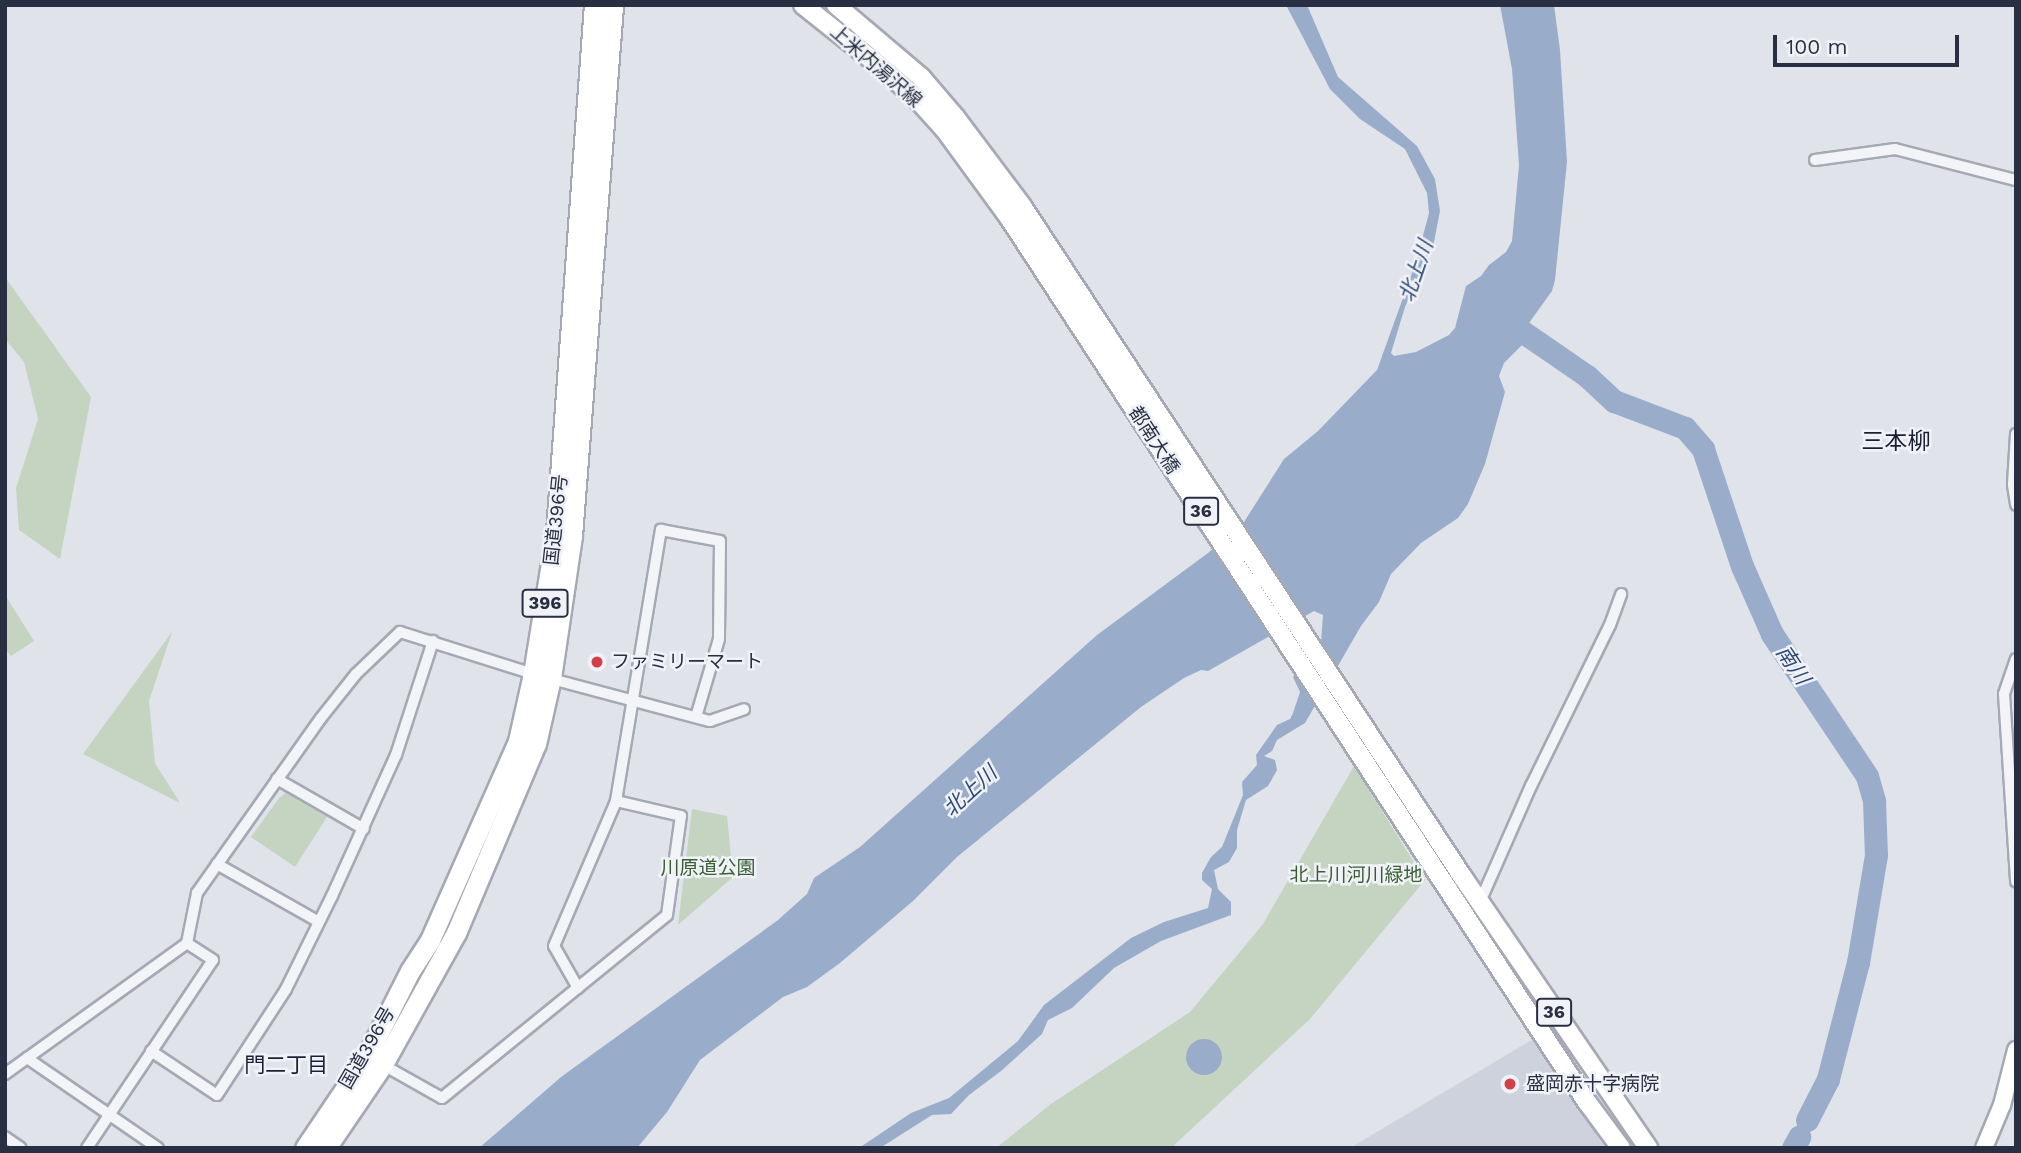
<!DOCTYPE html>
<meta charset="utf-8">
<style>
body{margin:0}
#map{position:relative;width:2021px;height:1153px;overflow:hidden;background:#e0e3ea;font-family:"Work Sans","Noto Sans JP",sans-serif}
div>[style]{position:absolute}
.built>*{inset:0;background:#ced2dc}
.green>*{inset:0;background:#c4d4c1}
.water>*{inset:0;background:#99adcb}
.round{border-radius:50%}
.river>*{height:23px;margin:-11.5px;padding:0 11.5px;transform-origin:11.5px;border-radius:11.5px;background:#99adcb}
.roads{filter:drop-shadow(2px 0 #a5a9b4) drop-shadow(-2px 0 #a5a9b4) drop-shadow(0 2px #a5a9b4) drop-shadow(0 -2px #a5a9b4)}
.street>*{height:10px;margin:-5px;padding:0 5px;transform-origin:5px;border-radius:5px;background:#f3f4f8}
.secondary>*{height:16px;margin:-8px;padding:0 8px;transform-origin:8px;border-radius:8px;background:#fff}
.primary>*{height:18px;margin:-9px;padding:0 9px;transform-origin:9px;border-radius:9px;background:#fff}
.highway>*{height:19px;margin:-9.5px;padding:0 9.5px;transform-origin:9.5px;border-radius:9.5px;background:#fff}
.dots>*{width:19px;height:19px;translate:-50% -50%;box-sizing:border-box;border:4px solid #f0f2f7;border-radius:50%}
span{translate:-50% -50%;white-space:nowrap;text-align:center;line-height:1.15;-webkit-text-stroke:5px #f0f2f7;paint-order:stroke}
.shield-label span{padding:2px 5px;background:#f0f2f7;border:2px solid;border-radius:5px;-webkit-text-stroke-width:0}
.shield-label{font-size:18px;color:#282f42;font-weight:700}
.street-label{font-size:19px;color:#282f42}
.poi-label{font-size:19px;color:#282f42}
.left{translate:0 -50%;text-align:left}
.park-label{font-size:19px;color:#395e34}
.water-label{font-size:21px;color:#304a78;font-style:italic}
.neighbourhood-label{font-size:21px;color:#1a2033}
.quarter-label{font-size:23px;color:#1a2033}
.frame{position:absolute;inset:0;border:7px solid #282f42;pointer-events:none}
.scale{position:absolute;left:1773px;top:35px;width:186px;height:32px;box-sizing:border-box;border:4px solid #282f42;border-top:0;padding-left:9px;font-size:21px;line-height:24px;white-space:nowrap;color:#282f42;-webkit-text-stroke:5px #f0f2f7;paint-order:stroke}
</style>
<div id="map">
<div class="built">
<div style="clip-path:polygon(1535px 1038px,1605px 1148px,1350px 1148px)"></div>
</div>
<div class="green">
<div style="clip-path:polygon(5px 277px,91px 397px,60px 559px,19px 530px,16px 488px,38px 419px,24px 362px,5px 339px)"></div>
<div style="clip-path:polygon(5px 595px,34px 641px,11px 656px,5px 649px)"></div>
<div style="clip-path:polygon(172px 632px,149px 701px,155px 763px,180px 803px,83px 754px)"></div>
<div style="clip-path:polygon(1354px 766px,1425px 880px,1310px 1019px,1171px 1148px,996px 1148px,1051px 1104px,1190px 1012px,1263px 924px)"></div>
<div style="clip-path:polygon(286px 793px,327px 817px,295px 867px,251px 837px,280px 797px)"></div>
<div style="clip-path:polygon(692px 809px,727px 816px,733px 877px,678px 925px)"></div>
</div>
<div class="water">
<div style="clip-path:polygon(1286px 5px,1307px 5px,1338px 77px,1417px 146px,1435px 179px,1440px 211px,1434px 242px,1405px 307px,1391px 353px,1394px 356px,1416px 352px,1449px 335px,1455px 328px,1466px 286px,1481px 276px,1489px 265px,1506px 252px,1512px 241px,1519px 165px,1512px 69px,1500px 5px,1554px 5px,1560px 50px,1567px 162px,1555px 280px,1552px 291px,1529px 323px,1522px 345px,1504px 363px,1499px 376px,1505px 392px,1485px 464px,1468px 504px,1458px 518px,1421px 543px,1391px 574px,1379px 602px,1361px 626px,1305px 723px,1277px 740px,1272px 751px,1264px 756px,1275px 760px,1277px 770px,1268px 786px,1246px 800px,1237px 830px,1237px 848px,1229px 862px,1214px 870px,1218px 889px,1231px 902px,1231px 915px,1161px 941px,1114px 968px,1072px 1008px,1048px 1020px,1042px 1034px,1001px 1071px,969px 1095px,951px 1114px,932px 1115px,880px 1148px,859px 1148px,911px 1113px,949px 1098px,1018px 1041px,1044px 1005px,1131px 938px,1164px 922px,1208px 908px,1212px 889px,1202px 880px,1202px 873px,1211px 857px,1222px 847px,1243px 795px,1242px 782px,1257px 765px,1256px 755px,1277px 725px,1290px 719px,1293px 713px,1300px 692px,1293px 677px,1321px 642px,1323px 615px,1314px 611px,1208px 671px,1201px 670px,1184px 678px,1141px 707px,957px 857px,913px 901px,840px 963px,807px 987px,783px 997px,700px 1060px,667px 1112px,637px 1148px,479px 1148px,561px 1077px,778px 920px,807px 894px,814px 878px,860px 847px,1097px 635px,1208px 553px,1244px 522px,1284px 459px,1318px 431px,1377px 370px,1416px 262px,1429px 213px,1427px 193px,1405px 149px,1360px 119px,1330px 89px)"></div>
<div class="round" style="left:1186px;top:1039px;width:36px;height:36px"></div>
</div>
<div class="river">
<div style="left:1504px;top:311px;width:25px;rotate:50deg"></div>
<div style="left:1520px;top:330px;width:81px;rotate:34.5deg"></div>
<div style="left:1587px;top:376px;width:37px;rotate:43deg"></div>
<div style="left:1614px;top:401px;width:76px;rotate:20.8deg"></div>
<div style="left:1685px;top:428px;width:28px;rotate:49deg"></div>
<div style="left:1703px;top:449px;width:123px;rotate:71.6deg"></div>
<div style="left:1742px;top:566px;width:74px;rotate:66.2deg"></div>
<div style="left:1772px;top:634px;width:171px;rotate:56.2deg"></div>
<div style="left:1867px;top:776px;width:26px;rotate:74deg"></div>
<div style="left:1874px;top:801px;width:54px;rotate:87.9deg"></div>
<div style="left:1876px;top:855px;width:109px;rotate:99.5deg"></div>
<div style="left:1858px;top:962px;width:121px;rotate:104.4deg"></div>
<div style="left:1828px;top:1079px;width:46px;rotate:117.1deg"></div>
<div style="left:1793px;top:1148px;width:13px;rotate:-61deg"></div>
</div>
<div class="roads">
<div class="street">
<div style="left:1815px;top:160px;width:81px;rotate:-7.8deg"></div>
<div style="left:1895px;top:149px;width:125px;rotate:14.4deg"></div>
<div style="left:2016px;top:434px;width:51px;rotate:93.4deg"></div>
<div style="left:2013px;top:485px;width:20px;rotate:81deg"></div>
<div style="left:2016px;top:659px;width:37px;rotate:109deg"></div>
<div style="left:2004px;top:694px;width:188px;rotate:86.3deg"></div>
<div style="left:277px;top:779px;width:100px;rotate:29.9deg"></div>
<div style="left:217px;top:864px;width:117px;rotate:29.6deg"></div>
<div style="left:1480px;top:902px;width:127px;rotate:-66.3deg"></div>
<div style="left:1531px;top:786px;width:179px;rotate:-63.9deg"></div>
<div style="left:1610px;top:625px;width:33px;rotate:-70deg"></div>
<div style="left:578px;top:988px;width:48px;rotate:-119.7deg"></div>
<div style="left:554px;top:946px;width:158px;rotate:-66.8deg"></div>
<div style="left:616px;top:801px;width:275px;rotate:-80.6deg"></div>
<div style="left:661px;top:530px;width:60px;rotate:10.6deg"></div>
<div style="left:720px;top:541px;width:98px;rotate:90.6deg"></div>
<div style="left:719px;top:639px;width:81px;rotate:106.4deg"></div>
<div style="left:151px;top:1051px;width:79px;rotate:33.7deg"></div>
<div style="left:217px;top:1095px;width:126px;rotate:-56.9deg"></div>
<div style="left:286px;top:989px;width:104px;rotate:-63.7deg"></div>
<div style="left:332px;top:896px;width:155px;rotate:-65.6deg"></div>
<div style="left:396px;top:755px;width:120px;rotate:-72deg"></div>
<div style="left:27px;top:1058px;width:159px;rotate:34.5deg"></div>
<div style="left:378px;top:1062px;width:73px;rotate:29.4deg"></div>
<div style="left:442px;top:1098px;width:290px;rotate:-39.1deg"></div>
<div style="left:667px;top:915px;width:100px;rotate:-82deg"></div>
<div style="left:681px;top:816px;width:67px;rotate:-167deg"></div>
<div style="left:5px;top:1074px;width:224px;rotate:-35.7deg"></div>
<div style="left:187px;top:943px;width:51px;rotate:-78.7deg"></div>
<div style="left:197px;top:893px;width:214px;rotate:-54.7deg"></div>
<div style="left:321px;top:718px;width:56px;rotate:-51.5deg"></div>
<div style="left:356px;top:674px;width:61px;rotate:-43.7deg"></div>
<div style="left:400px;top:632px;width:139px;rotate:17.5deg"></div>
<div style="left:533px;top:674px;width:183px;rotate:14.9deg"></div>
<div style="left:710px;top:721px;width:36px;rotate:-19deg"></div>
<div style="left:5px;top:1137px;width:19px;rotate:35deg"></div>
<div style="left:87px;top:1148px;width:226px;rotate:-56.2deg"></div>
<div style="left:213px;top:960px;width:31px;rotate:-147deg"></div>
</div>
<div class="secondary">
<div style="left:1984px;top:1148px;width:47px;rotate:-67.3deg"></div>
<div style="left:2002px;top:1105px;width:57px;rotate:-75.7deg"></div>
</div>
<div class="primary">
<div style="left:803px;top:5px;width:98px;rotate:38.4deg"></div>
<div style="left:880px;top:66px;width:51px;rotate:41.8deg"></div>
<div style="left:918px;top:100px;width:40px;rotate:48deg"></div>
<div style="left:945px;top:130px;width:107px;rotate:53.8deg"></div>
<div style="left:1008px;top:216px;width:1058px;rotate:56.84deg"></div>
<div style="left:1587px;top:1102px;width:57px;rotate:53.5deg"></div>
<div style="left:836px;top:5px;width:111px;rotate:40.3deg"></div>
<div style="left:921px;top:77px;width:54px;rotate:49.5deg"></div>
<div style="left:956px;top:118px;width:110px;rotate:53.1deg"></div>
<div style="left:1022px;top:206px;width:802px;rotate:56.71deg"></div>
<div style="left:1462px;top:876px;width:330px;rotate:55.6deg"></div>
</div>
<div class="highway">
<div style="left:305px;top:1148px;width:111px;rotate:-56deg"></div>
<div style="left:367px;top:1056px;width:95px;rotate:-63.2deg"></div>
<div style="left:410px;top:971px;width:37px;rotate:-57deg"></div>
<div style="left:430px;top:940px;width:218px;rotate:-66.1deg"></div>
<div style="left:518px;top:741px;width:69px;rotate:-77.4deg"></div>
<div style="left:533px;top:674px;width:144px;rotate:-80.8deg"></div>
<div style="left:556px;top:532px;width:528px;rotate:-85.88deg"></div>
<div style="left:326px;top:1148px;width:102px;rotate:-55.8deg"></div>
<div style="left:383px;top:1064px;width:150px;rotate:-60.9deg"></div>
<div style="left:456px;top:933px;width:205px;rotate:-67.1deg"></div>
<div style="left:536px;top:744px;width:68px;rotate:-77.2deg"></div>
<div style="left:551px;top:678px;width:144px;rotate:-81.6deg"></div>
<div style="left:572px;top:536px;width:533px;rotate:-85.58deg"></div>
</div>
</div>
<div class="dots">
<div style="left:597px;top:662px;background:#d44049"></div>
<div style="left:1510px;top:1084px;background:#d44049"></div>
</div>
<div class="shield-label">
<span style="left:1201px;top:511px">36</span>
<span style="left:545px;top:603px">396</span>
<span style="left:1554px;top:1012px">36</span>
</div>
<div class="street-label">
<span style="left:876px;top:66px;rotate:41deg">上米内湯沢線</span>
<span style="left:1154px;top:440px;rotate:57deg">都南大橋</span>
<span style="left:556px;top:520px;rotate:-84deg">国道396号</span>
<span style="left:367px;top:1048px;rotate:-60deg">国道396号</span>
</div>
<div class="poi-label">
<span class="left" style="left:611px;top:662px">ファミリーマート</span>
<span class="left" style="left:1526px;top:1084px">盛岡赤十字病院</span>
</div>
<div class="park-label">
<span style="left:708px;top:868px">川原道公園</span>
<span style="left:1356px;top:875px">北上川河川緑地</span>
</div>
<div class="water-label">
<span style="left:1416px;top:271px;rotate:-71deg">北上川</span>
<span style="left:1793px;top:665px;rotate:56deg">南川</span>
<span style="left:970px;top:791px;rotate:-42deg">北上川</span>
</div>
<div class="neighbourhood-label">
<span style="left:286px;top:1065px">門二丁目</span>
</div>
<div class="quarter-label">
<span style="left:1896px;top:442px">三本柳</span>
</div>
<div class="frame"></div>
<div class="scale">100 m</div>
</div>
